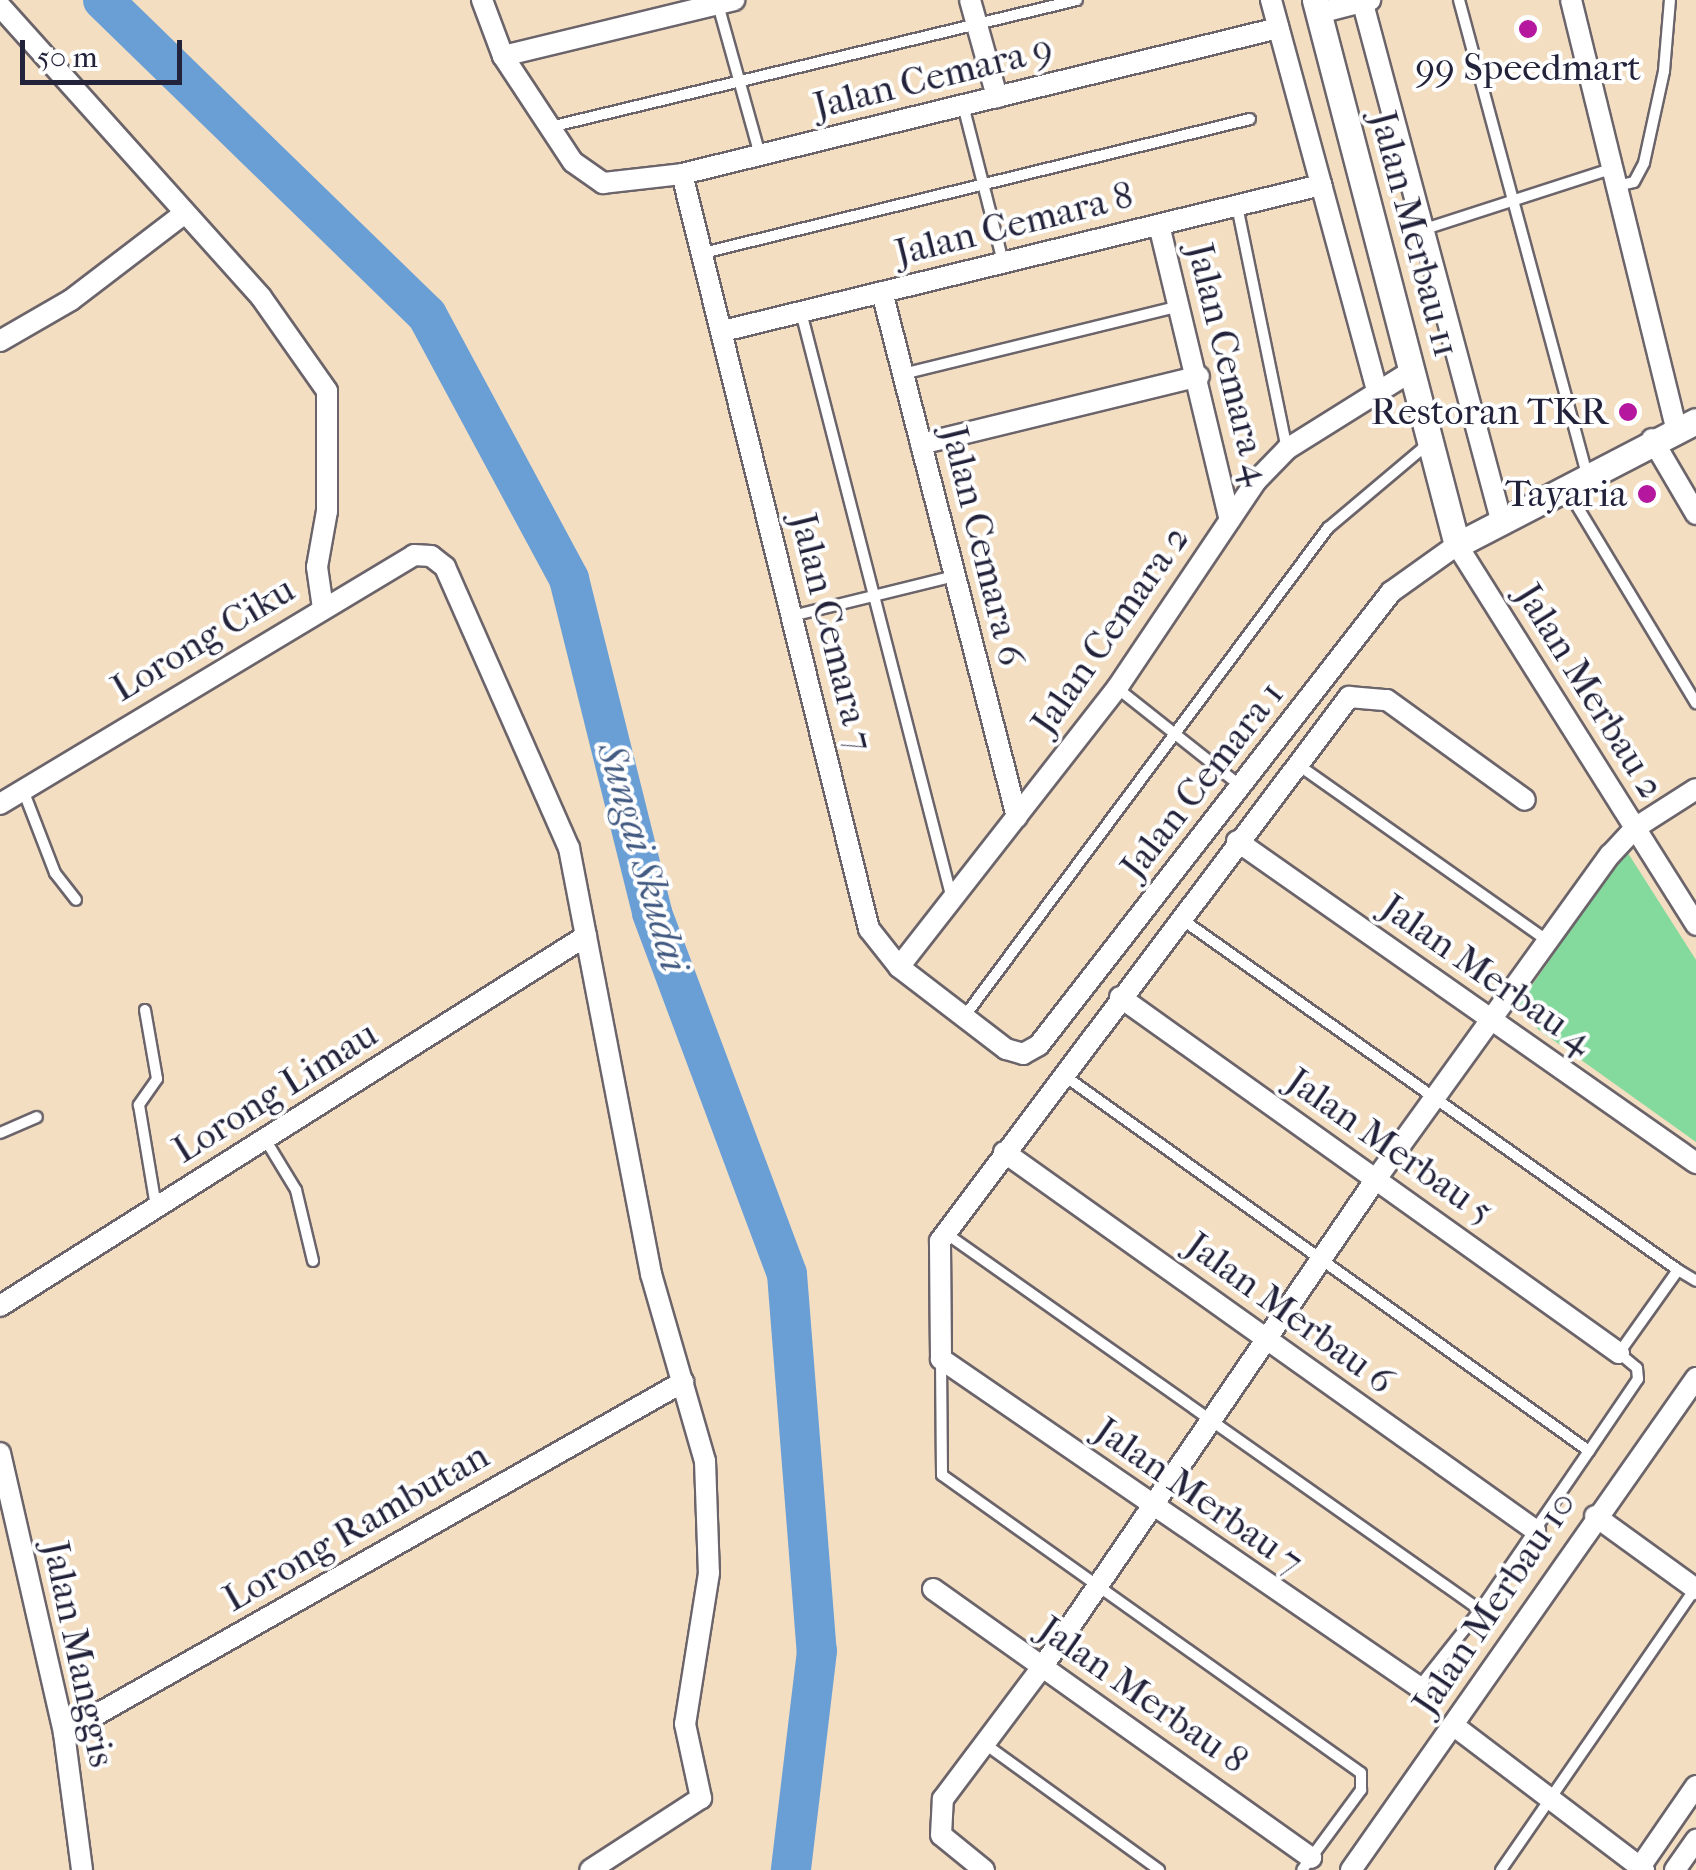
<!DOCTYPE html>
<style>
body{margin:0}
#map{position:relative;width:1696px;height:1870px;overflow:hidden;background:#f3dec2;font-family:"IM FELL French Canon",serif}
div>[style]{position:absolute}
.green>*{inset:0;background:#84da9d}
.river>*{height:40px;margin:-20px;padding:0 20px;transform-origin:20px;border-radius:20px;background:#6a9fd6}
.roads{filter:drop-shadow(2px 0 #6b646a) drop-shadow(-2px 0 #6b646a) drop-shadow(0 2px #6b646a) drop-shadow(0 -2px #6b646a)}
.service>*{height:10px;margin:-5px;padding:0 5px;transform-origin:5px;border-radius:5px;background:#fff}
.minor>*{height:20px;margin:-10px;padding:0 10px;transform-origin:10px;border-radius:10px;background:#fff}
.tertiary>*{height:25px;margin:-12.5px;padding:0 12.5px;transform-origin:12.5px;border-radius:12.5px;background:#fff}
.dots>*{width:28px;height:28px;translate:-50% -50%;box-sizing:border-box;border:5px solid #fff;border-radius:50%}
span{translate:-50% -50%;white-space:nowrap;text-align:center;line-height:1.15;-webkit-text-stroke:8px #fff;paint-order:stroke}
.poi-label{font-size:38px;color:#22223b}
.right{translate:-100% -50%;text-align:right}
.street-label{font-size:38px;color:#22223b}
.water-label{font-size:40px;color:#425a81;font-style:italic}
.scale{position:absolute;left:20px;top:40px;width:162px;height:45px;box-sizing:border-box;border:5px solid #22223b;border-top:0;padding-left:12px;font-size:30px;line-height:35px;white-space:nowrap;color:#22223b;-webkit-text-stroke:8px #fff;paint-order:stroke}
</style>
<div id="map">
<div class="green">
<div style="clip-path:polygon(1626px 850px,1696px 960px,1696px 1142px,1535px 1027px,1519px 1004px)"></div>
</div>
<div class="river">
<div style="left:103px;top:0;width:452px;rotate:44.2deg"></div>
<div style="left:427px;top:315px;width:300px;rotate:61.7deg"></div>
<div style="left:569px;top:579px;width:344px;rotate:76deg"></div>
<div style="left:652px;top:913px;width:385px;rotate:69.5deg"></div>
<div style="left:787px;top:1274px;width:378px;rotate:85.5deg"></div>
<div style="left:817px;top:1651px;width:221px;rotate:96.8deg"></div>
</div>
<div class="roads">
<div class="service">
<div style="left:1459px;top:0;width:491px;rotate:74.9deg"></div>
<div style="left:717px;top:1px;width:160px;rotate:74.4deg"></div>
<div style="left:963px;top:105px;width:162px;rotate:75.7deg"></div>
<div style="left:550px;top:127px;width:542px;rotate:-13.55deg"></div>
<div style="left:1617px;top:186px;width:17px;rotate:-13deg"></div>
<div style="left:1634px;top:182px;width:21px;rotate:-62deg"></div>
<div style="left:1644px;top:163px;width:94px;rotate:-77.7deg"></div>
<div style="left:1664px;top:71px;width:71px;rotate:-85.2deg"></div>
<div style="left:1237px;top:206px;width:248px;rotate:78.4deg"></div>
<div style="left:1422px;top:230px;width:199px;rotate:-17.9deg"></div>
<div style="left:703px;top:253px;width:563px;rotate:-13.76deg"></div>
<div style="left:801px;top:312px;width:606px;rotate:75.57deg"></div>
<div style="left:903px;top:374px;width:284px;rotate:-13.8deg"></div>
<div style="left:1568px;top:491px;width:248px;rotate:58.9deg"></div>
<div style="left:792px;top:616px;width:168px;rotate:-13.8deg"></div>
<div style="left:1117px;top:688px;width:159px;rotate:38.4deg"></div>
<div style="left:1297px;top:764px;width:307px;rotate:35.2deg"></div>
<div style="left:23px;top:790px;width:89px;rotate:68.9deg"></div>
<div style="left:55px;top:873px;width:34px;rotate:52deg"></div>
<div style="left:1180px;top:918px;width:610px;rotate:35.25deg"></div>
<div style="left:1678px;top:1270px;width:102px;rotate:125.4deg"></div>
<div style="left:1619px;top:1353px;width:23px;rotate:40deg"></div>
<div style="left:1637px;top:1368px;width:11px;rotate:85deg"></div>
<div style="left:1638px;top:1379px;width:87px;rotate:124.2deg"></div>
<div style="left:145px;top:1010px;width:70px;rotate:80.1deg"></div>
<div style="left:157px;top:1079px;width:32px;rotate:125deg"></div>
<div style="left:139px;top:1105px;width:103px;rotate:80.5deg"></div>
<div style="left:964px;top:1017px;width:610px;rotate:-53.34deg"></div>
<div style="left:1328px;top:528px;width:132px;rotate:-40.1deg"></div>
<div style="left:1062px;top:1074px;width:648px;rotate:35.58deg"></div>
<div style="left:1589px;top:1451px;width:193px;rotate:124.4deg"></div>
<div style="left:0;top:1133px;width:40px;rotate:-23.4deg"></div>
<div style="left:265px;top:1139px;width:60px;rotate:58.7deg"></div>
<div style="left:296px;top:1190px;width:73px;rotate:76.5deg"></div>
<div style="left:944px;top:1232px;width:656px;rotate:35.19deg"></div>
<div style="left:1480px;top:1610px;width:98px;rotate:128.4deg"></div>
<div style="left:1678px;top:1270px;width:21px;rotate:31deg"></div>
<div style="left:941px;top:1360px;width:115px;rotate:89.5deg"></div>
<div style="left:942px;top:1475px;width:514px;rotate:35.42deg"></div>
<div style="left:1361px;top:1773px;width:17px;rotate:90deg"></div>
<div style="left:1361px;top:1790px;width:99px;rotate:126.4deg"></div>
<div style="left:985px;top:1744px;width:215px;rotate:35.9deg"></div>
<div style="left:1501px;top:1870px;width:344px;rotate:-55.4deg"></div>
</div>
<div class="minor">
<div style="left:482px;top:0;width:60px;rotate:69.4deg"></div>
<div style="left:503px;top:56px;width:127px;rotate:56.6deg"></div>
<div style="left:573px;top:162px;width:37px;rotate:35deg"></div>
<div style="left:603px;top:183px;width:80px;rotate:-6.5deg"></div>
<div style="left:682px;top:174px;width:614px;rotate:-13.76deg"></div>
<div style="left:970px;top:0;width:101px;rotate:74.4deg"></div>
<div style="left:1271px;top:0;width:407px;rotate:74.8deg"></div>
<div style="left:1362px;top:0;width:538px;rotate:75.03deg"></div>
<div style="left:1571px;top:0;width:442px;rotate:76.2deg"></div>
<div style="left:0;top:6px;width:391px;rotate:48.1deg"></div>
<div style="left:261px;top:297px;width:115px;rotate:54.9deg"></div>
<div style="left:327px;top:391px;width:120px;rotate:90deg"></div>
<div style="left:327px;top:511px;width:57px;rotate:100.1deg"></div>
<div style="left:317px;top:567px;width:41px;rotate:81.7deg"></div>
<div style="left:1319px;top:13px;width:53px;rotate:-14.3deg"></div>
<div style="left:503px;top:56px;width:238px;rotate:-13.6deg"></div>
<div style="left:682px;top:174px;width:778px;rotate:76.09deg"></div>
<div style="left:869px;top:929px;width:48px;rotate:51.7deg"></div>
<div style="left:899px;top:967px;width:135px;rotate:37.5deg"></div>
<div style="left:1006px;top:1049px;width:18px;rotate:16deg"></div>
<div style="left:1023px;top:1054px;width:18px;rotate:-29deg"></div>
<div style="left:1039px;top:1045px;width:574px;rotate:-52.15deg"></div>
<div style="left:1391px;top:592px;width:81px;rotate:-35.5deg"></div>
<div style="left:1457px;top:545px;width:449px;rotate:57.8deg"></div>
<div style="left:1159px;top:225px;width:303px;rotate:76.5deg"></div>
<div style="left:882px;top:292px;width:542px;rotate:75.58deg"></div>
<div style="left:723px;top:331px;width:616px;rotate:-13.72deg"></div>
<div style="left:0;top:341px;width:82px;rotate:-30deg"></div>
<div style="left:71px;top:300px;width:140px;rotate:-37.4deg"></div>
<div style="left:1652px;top:439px;width:87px;rotate:59.6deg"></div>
<div style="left:921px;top:444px;width:286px;rotate:-13.7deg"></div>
<div style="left:0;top:804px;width:483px;rotate:-31deg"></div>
<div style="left:414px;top:555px;width:17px;rotate:3deg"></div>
<div style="left:431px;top:556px;width:18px;rotate:38deg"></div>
<div style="left:445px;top:567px;width:307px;rotate:66.2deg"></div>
<div style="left:569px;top:848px;width:434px;rotate:79.1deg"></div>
<div style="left:651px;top:1274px;width:195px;rotate:73.9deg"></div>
<div style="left:705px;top:1461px;width:112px;rotate:88deg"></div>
<div style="left:709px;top:1573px;width:153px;rotate:99deg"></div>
<div style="left:685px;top:1724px;width:76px;rotate:77.8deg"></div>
<div style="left:701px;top:1798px;width:132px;rotate:147deg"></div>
<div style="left:1237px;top:841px;width:561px;rotate:35.05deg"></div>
<div style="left:899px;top:967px;width:354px;rotate:-52deg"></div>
<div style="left:1117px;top:688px;width:249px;rotate:-56.1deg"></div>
<div style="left:1256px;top:481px;width:45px;rotate:-45.9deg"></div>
<div style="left:1287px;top:449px;width:147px;rotate:-32deg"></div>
<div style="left:1120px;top:997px;width:613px;rotate:35.51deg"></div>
<div style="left:1004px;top:1152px;width:652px;rotate:35.45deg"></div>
<div style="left:0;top:1306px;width:693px;rotate:-32.27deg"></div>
<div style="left:0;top:1453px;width:287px;rotate:77.1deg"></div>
<div style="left:64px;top:1733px;width:138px;rotate:82.5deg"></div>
<div style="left:1595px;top:1516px;width:125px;rotate:35.9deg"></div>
<div style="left:933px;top:1589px;width:464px;rotate:35.4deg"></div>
<div style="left:1419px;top:1687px;width:580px;rotate:-145.54deg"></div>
<div style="left:941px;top:1359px;width:118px;rotate:-90.5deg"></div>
<div style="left:940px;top:1241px;width:681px;rotate:-53.06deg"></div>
<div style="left:1349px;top:697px;width:38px;rotate:5deg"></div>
<div style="left:1387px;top:700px;width:170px;rotate:35.9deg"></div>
<div style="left:1453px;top:1725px;width:240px;rotate:37.2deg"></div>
<div style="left:64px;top:1733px;width:712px;rotate:-29.56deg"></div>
<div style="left:984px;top:1870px;width:55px;rotate:-140.9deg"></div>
<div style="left:941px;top:1835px;width:36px;rotate:-87deg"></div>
<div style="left:943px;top:1799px;width:166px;rotate:-53.1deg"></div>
<div style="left:1043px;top:1666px;width:590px;rotate:-55.64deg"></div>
<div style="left:1376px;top:1179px;width:400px;rotate:-54.2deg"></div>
<div style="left:1610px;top:855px;width:37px;rotate:-47deg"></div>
<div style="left:1635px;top:828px;width:72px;rotate:-32.6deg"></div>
<div style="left:1351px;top:1870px;width:601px;rotate:-54.96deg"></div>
<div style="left:1638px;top:1870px;width:102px;rotate:-55.4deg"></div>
<div style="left:1675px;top:1870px;width:37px;rotate:-55deg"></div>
</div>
<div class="tertiary">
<div style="left:1315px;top:0;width:563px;rotate:75.4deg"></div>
<div style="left:1457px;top:545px;width:269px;rotate:-27.4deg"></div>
</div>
</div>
<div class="dots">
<div style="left:1528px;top:29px;background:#b5179e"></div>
<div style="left:1628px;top:412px;background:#b5179e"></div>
<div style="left:1647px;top:494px;background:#b5179e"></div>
</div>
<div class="poi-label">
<span style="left:1528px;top:68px">99 Speedmart</span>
<span class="right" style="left:1608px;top:412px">Restoran TKR</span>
<span class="right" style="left:1627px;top:494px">Tayaria</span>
</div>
<div class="street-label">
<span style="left:933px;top:77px;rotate:-14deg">Jalan Cemara 9</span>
<span style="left:1014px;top:224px;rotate:-14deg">Jalan Cemara 8</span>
<span style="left:1415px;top:234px;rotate:75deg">Jalan Merbau 11</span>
<span style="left:1229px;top:364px;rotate:76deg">Jalan Cemara 4</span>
<span style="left:983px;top:546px;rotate:76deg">Jalan Cemara 6</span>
<span style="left:1110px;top:630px;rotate:-55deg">Jalan Cemara 2</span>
<span style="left:832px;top:632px;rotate:76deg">Jalan Cemara 7</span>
<span style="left:203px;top:639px;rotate:-31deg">Lorong Ciku</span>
<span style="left:1590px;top:691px;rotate:58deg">Jalan Merbau 2</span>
<span style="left:1202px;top:780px;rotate:-52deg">Jalan Cemara 1</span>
<span style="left:1487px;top:974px;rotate:35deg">Jalan Merbau 4</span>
<span style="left:275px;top:1092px;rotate:-32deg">Lorong Limau</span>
<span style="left:1390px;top:1146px;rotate:35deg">Jalan Merbau 5</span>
<span style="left:1290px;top:1313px;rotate:36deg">Jalan Merbau 6</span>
<span style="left:1199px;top:1496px;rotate:35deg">Jalan Merbau 7</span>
<span style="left:356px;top:1527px;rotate:-30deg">Lorong Rambutan</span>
<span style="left:1494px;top:1603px;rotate:-56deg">Jalan Merbau 10</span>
<span style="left:79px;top:1654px;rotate:78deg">Jalan Manggis</span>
<span style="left:1143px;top:1695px;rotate:35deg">Jalan Merbau 8</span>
</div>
<div class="water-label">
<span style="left:643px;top:857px;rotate:74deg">Sungai Skudai</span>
</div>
<div class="scale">50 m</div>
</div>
